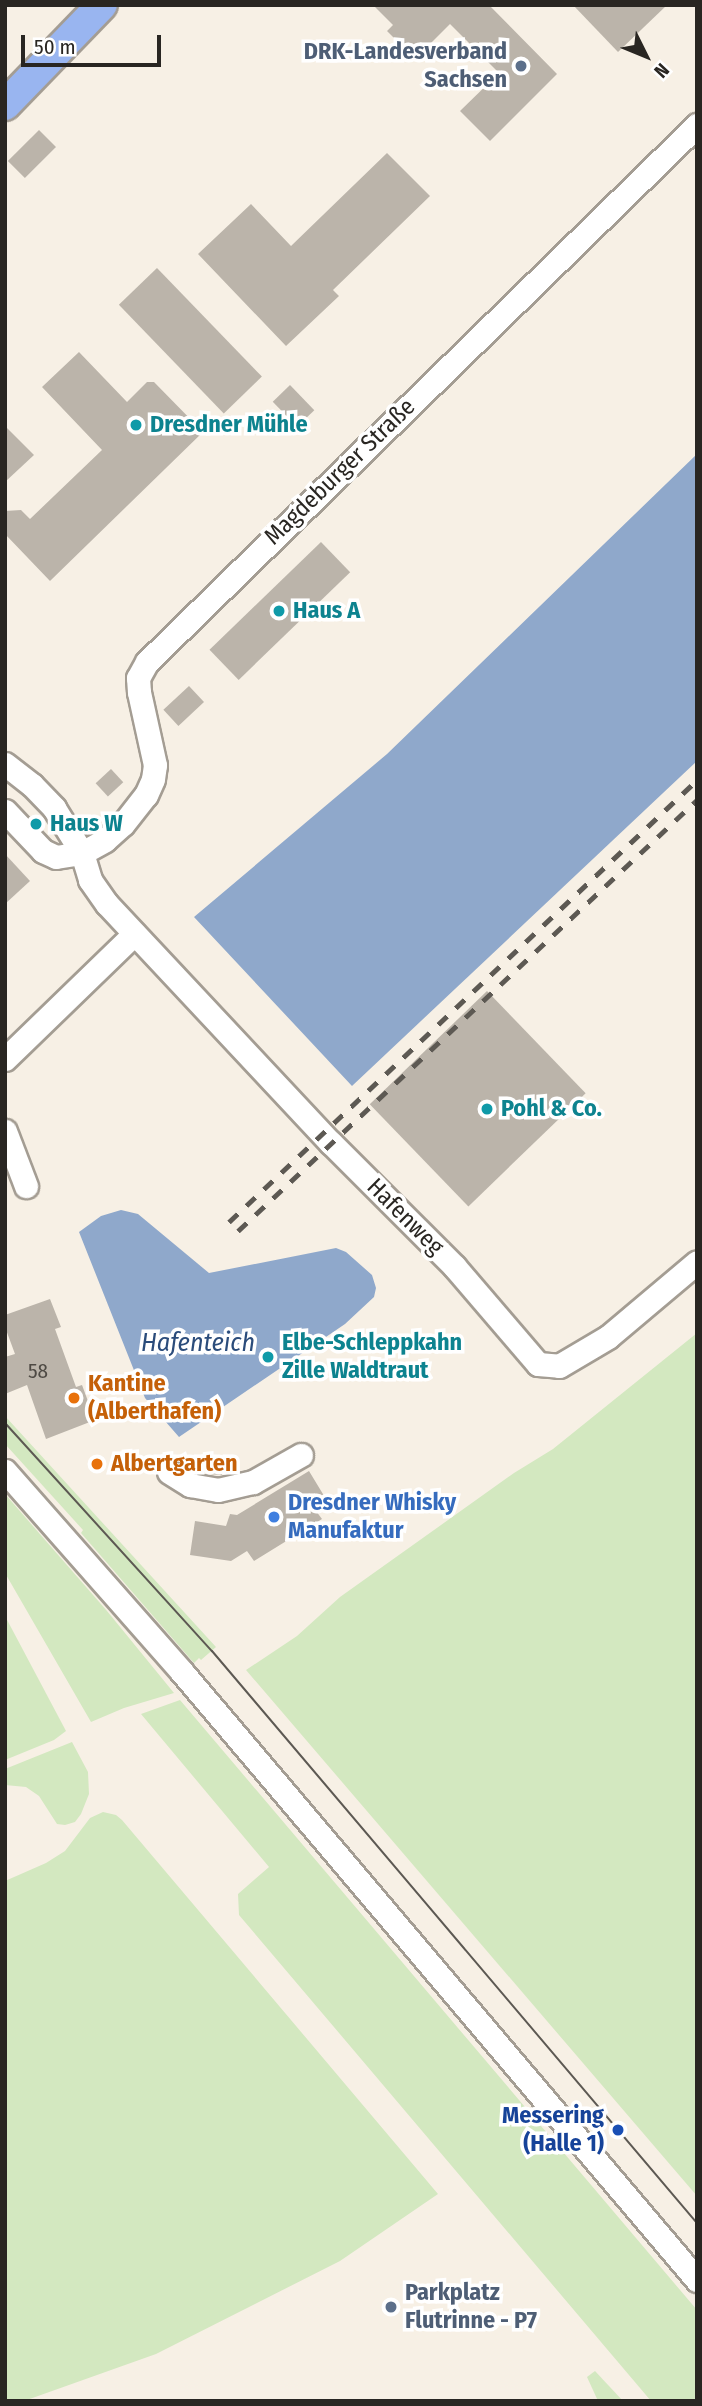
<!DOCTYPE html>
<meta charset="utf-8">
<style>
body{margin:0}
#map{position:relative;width:702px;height:2406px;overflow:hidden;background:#f7f0e5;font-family:"Fira Sans Condensed",sans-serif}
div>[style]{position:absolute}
.green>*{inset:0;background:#d3e8c0}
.water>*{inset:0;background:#8fa8cb}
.building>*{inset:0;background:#bbb4aa;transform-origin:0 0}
.roads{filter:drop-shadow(2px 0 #a49d93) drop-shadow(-2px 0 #a49d93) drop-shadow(0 2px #a49d93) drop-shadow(0 -2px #a49d93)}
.minor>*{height:23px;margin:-11.5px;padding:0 11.5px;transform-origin:11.5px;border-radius:11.5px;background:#fff}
.major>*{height:30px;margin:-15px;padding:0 15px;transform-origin:15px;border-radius:15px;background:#99b5f0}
.tram>*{height:2px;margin:-1px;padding:0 1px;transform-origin:1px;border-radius:1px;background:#5d5953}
.rail>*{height:5px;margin-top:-2.5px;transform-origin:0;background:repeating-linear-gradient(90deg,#5d5953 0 12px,transparent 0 24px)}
.dots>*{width:19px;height:19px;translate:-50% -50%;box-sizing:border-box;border:4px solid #fff;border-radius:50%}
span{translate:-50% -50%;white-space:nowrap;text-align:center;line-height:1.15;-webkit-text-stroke:7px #fff;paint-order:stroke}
.number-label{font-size:21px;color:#4e4a44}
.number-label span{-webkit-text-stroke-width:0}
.service-label{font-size:24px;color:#4e5e75;font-weight:700}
.right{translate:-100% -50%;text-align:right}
.left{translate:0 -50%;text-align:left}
.culture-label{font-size:24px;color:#0d838f;font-weight:700}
.street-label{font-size:24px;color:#292622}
.food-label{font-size:24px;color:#c56008;font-weight:700}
.shop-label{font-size:24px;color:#366cbe;font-weight:700}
.transit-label{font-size:24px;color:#164399;font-weight:700}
.water-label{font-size:26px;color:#2b4c7b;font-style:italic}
.frame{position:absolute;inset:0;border:7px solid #292622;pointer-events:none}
.north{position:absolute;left:611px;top:21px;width:70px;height:70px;-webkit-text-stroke:5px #fff;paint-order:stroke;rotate:133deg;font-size:19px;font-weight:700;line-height:28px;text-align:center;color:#292622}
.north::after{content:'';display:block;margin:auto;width:24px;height:32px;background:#292622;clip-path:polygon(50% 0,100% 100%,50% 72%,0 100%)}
.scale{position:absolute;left:21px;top:35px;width:140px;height:32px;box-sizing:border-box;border:4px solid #292622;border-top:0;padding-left:9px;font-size:21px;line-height:24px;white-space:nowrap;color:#292622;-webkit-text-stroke:5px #fff;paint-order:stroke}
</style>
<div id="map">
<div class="green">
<div style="clip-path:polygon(697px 1333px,697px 2196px,246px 1670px,297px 1636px,340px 1597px,514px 1473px,553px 1449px)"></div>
<div style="clip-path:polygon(5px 1416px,216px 1647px,201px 1660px,199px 1658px,194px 1663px,81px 1533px,83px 1530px,5px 1444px)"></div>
<div style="clip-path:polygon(5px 1494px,107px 1611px,174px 1693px,124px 1708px,91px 1722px,5px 1573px)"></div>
<div style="clip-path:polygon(5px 1616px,66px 1731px,54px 1740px,5px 1760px)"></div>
<div style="clip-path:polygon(180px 1700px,697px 2310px,697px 2401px,651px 2401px,239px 1915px,238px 1894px,269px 1867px,141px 1714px)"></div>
<div style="clip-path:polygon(72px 1742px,88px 1772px,89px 1794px,81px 1814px,75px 1822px,65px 1825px,57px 1824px,39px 1796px,26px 1787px,5px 1785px,5px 1769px)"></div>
<div style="clip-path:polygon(103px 1812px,116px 1815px,122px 1820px,438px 2194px,340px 2261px,156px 2354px,24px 2401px,5px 2401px,5px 1881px,46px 1863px,65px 1851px,90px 1818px)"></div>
<div style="clip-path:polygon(595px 2371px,623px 2401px,598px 2401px,587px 2377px)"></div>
</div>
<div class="water">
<div style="clip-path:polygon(697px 454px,697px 761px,352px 1086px,194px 917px,387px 754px)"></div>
<div style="clip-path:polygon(121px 1210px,138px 1214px,209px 1273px,336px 1248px,346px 1252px,372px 1275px,376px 1288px,374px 1297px,345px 1324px,179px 1437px,145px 1398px,79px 1232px,101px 1216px)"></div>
</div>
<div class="building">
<div style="clip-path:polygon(373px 5px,489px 5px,557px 74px,490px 141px,460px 111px,499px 73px,450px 24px,415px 59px,387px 31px,393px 25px)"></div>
<div style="clip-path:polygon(573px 5px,667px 5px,618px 52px)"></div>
<div style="left:39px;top:130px;width:24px;height:44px;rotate:45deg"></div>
<div style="clip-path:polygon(387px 153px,430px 196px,333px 290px,339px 296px,286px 346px,198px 254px,251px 204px,291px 246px)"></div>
<div style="left:157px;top:268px;width:151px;height:53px;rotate:46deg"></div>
<div style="clip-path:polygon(79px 352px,127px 402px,147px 382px,154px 382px,203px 432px,50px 581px,5px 534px,5px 511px,21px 510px,30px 519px,102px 450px,42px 387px)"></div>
<div style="left:290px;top:385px;width:35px;height:24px;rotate:46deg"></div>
<div style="clip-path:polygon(5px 426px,34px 455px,5px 482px)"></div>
<div style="left:321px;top:542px;width:42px;height:155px;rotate:46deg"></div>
<div style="left:189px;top:686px;width:22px;height:35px;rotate:47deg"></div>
<div style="left:111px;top:769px;width:18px;height:21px;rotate:47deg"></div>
<div style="clip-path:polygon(5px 854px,30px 881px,5px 904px)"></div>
<div style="left:487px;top:991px;width:142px;height:163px;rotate:46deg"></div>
<div style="clip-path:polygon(50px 1299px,61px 1327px,55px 1329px,76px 1387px,82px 1385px,95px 1420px,46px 1439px,27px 1385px,5px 1394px,5px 1357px,15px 1354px,5px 1327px,5px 1315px)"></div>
<div style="clip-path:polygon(221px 1457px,222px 1475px,207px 1474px,205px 1459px)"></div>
<div style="clip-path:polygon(309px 1471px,329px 1504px,316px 1511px,322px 1519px,254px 1561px,247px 1551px,231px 1561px,190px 1555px,195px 1521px,226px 1526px,230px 1514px,237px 1515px)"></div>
</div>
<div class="roads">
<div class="minor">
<div style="left:5px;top:764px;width:34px;rotate:38deg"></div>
<div style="left:32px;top:785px;width:32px;rotate:46deg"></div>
<div style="left:54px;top:808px;width:53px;rotate:58.1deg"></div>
<div style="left:82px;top:853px;width:28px;rotate:73deg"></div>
<div style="left:90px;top:880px;width:29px;rotate:55deg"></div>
<div style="left:107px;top:904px;width:328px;rotate:46.9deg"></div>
<div style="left:331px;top:1143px;width:174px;rotate:45deg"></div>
<div style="left:454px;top:1266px;width:129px;rotate:49.4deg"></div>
<div style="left:538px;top:1364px;width:21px;rotate:5deg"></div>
<div style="left:559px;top:1366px;width:57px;rotate:-30.6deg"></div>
<div style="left:608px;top:1337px;width:116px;rotate:-40.1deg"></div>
<div style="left:5px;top:811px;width:55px;rotate:46.5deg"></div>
<div style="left:43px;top:851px;width:14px;rotate:25deg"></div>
<div style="left:56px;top:857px;width:26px;rotate:-9deg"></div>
<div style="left:82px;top:853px;width:26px;rotate:-29deg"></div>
<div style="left:105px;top:840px;width:24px;rotate:-42deg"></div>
<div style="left:123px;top:824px;width:37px;rotate:-52deg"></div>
<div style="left:146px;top:795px;width:17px;rotate:-66deg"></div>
<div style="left:153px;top:779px;width:14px;rotate:-82deg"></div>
<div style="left:155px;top:765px;width:75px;rotate:-102.4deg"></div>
<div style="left:139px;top:692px;width:14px;rotate:-94deg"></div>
<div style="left:138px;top:678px;width:18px;rotate:-61deg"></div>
<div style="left:147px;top:662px;width:769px;rotate:-44.31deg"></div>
<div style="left:5px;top:1059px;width:180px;rotate:-44.1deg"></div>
<div style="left:5px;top:1131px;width:59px;rotate:69.1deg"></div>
<div style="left:5px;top:1471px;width:268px;rotate:48.6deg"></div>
<div style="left:182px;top:1672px;width:797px;rotate:49.73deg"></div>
<div style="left:169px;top:1472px;width:25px;rotate:32deg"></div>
<div style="left:190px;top:1485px;width:28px;rotate:10deg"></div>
<div style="left:218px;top:1490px;width:36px;rotate:-13deg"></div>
<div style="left:253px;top:1482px;width:55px;rotate:-29.4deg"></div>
</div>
<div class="major">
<div style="left:5px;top:105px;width:139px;rotate:-45.9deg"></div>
</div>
</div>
<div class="tram">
<div style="left:5px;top:1423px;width:308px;rotate:47.8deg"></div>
<div style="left:212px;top:1651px;width:750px;rotate:49.71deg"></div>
</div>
<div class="rail">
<div style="left:229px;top:1222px;width:644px;rotate:-43.36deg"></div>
<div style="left:238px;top:1231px;width:630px;rotate:-43.2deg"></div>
</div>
<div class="dots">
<div style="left:521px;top:66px;background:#5c6f8a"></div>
<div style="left:136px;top:425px;background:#0f9aa8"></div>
<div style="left:279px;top:611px;background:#0f9aa8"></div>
<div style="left:36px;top:824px;background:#0f9aa8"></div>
<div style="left:487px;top:1109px;background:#0f9aa8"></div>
<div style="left:268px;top:1357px;background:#0f9aa8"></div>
<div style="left:74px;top:1398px;background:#e8710a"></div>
<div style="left:97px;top:1464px;background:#e8710a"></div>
<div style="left:274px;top:1517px;background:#3f7fe0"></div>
<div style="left:618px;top:2130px;background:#1a4fb4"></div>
<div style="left:391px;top:2307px;background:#5c6f8a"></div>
</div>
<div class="number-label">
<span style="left:38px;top:1371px">58</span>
</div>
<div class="service-label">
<span class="right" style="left:507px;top:66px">DRK-Landesverband<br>Sachsen</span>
<span class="left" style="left:405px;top:2307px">Parkplatz<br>Flutrinne - P7</span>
</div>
<div class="culture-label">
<span class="left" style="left:150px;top:425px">Dresdner Mühle</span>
<span class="left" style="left:293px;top:611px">Haus A</span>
<span class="left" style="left:50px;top:824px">Haus W</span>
<span class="left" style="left:501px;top:1109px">Pohl &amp; Co.</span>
<span class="left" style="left:282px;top:1357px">Elbe-Schleppkahn<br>Zille Waldtraut</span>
</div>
<div class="street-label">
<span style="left:340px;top:472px;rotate:-44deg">Magdeburger Straße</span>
<span style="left:405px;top:1217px;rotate:45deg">Hafenweg</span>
</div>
<div class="food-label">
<span class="left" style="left:88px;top:1398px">Kantine<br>(Alberthafen)</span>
<span class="left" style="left:111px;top:1464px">Albertgarten</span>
</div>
<div class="shop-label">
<span class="left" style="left:288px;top:1517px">Dresdner Whisky<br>Manufaktur</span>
</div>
<div class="transit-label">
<span class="right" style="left:604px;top:2130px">Messering<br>(Halle 1)</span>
</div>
<div class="water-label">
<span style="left:198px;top:1343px">Hafenteich</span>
</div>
<div class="frame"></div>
<div class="north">N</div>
<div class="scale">50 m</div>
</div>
